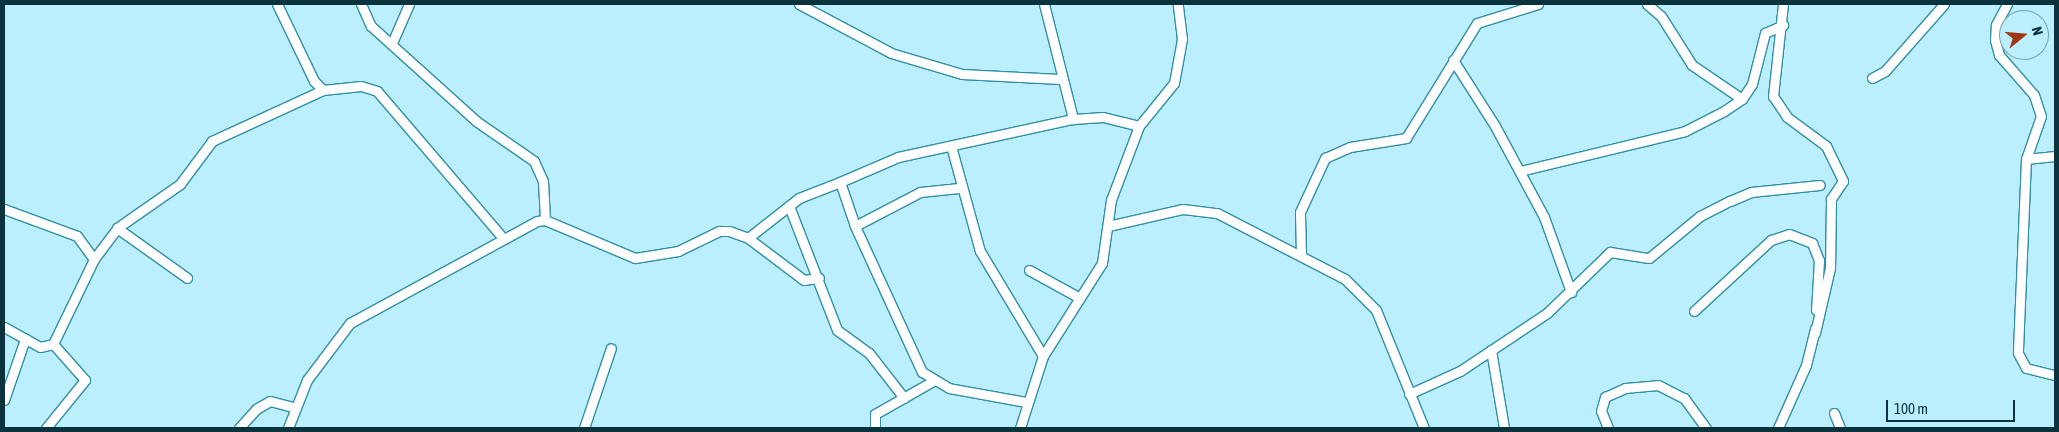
<!DOCTYPE html>
<style>
body{margin:0}
#map{position:relative;width:2059px;height:432px;overflow:hidden;background:#bceffe;font-family:"Asap Condensed",sans-serif}
div>[style]{position:absolute}
.roads{filter:drop-shadow(1px 0 #308fa7) drop-shadow(-1px 0 #308fa7) drop-shadow(0 1px #308fa7) drop-shadow(0 -1px #308fa7)}
.minor>*{height:9px;margin:-4.5px;padding:0 4.5px;transform-origin:4.5px;border-radius:4.5px;background:#fff}
span{translate:-50% -50%;white-space:nowrap;text-align:center;line-height:1.15;-webkit-text-stroke:5px #bceffe;paint-order:stroke}
.frame{position:absolute;inset:0;border:5px solid #0b333d;pointer-events:none}
.north{position:absolute;left:1999px;top:10px;width:50px;height:50px;box-sizing:border-box;background:#bceffe;border:1px solid #75a4b1;border-radius:50%;rotate:73deg;font-size:14px;font-weight:700;line-height:20px;text-align:center;color:#0b333d}
.north::after{content:'';display:block;margin:auto;width:18px;height:22px;background:#9e3813;clip-path:polygon(50% 0,100% 100%,50% 72%,0 100%)}
.scale{position:absolute;left:1886px;top:400px;width:129px;height:22px;box-sizing:border-box;border:2px solid #0b333d;border-top:0;padding-left:6px;font-size:15px;line-height:18px;white-space:nowrap;color:#0b333d;-webkit-text-stroke:4px #bceffe;paint-order:stroke}
</style>
<div id="map">
<div class="roads">
<div class="minor">
<div style="left:277px;top:4px;width:85px;rotate:64.3deg"></div>
<div style="left:314px;top:81px;width:13px;rotate:45deg"></div>
<div style="left:323px;top:90px;width:38px;rotate:-6deg"></div>
<div style="left:361px;top:86px;width:17px;rotate:17deg"></div>
<div style="left:377px;top:91px;width:195px;rotate:49.4deg"></div>
<div style="left:361px;top:4px;width:24px;rotate:66deg"></div>
<div style="left:371px;top:26px;width:142px;rotate:42.1deg"></div>
<div style="left:476px;top:121px;width:70px;rotate:34.6deg"></div>
<div style="left:534px;top:161px;width:22px;rotate:66deg"></div>
<div style="left:543px;top:181px;width:39px;rotate:87deg"></div>
<div style="left:799px;top:4px;width:104px;rotate:28deg"></div>
<div style="left:891px;top:53px;width:74px;rotate:16.5deg"></div>
<div style="left:962px;top:74px;width:98px;rotate:2.9deg"></div>
<div style="left:1044px;top:4px;width:119px;rotate:75.8deg"></div>
<div style="left:1647px;top:4px;width:18px;rotate:41deg"></div>
<div style="left:1661px;top:16px;width:58px;rotate:57.7deg"></div>
<div style="left:1692px;top:65px;width:60px;rotate:34.2deg"></div>
<div style="left:1783px;top:4px;width:93px;rotate:96.2deg"></div>
<div style="left:1773px;top:96px;width:25px;rotate:56deg"></div>
<div style="left:1787px;top:117px;width:49px;rotate:36.6deg"></div>
<div style="left:1826px;top:146px;width:39px;rotate:64deg"></div>
<div style="left:1843px;top:181px;width:22px;rotate:124deg"></div>
<div style="left:1831px;top:199px;width:69px;rotate:90.8deg"></div>
<div style="left:1830px;top:268px;width:67px;rotate:103deg"></div>
<div style="left:2007px;top:4px;width:24px;rotate:118deg"></div>
<div style="left:1996px;top:25px;width:15px;rotate:94deg"></div>
<div style="left:1995px;top:40px;width:16px;rotate:75deg"></div>
<div style="left:1999px;top:55px;width:53px;rotate:48.8deg"></div>
<div style="left:2034px;top:95px;width:22px;rotate:72deg"></div>
<div style="left:2041px;top:116px;width:46px;rotate:109.2deg"></div>
<div style="left:2026px;top:159px;width:194px;rotate:92.4deg"></div>
<div style="left:2018px;top:353px;width:17px;rotate:62deg"></div>
<div style="left:2026px;top:368px;width:30px;rotate:14deg"></div>
<div style="left:392px;top:43px;width:43px;rotate:-66.4deg"></div>
<div style="left:1453px;top:60px;width:78px;rotate:57.5deg"></div>
<div style="left:1495px;top:126px;width:103px;rotate:61.7deg"></div>
<div style="left:1544px;top:217px;width:80px;rotate:70.2deg"></div>
<div style="left:1872px;top:78px;width:15px;rotate:-28deg"></div>
<div style="left:1885px;top:71px;width:89px;rotate:-48.6deg"></div>
<div style="left:951px;top:146px;width:109px;rotate:74.6deg"></div>
<div style="left:980px;top:251px;width:122px;rotate:59deg"></div>
<div style="left:2026px;top:159px;width:29px;rotate:-6deg"></div>
<div style="left:1520px;top:171px;width:170px;rotate:-13.6deg"></div>
<div style="left:1685px;top:131px;width:44px;rotate:-27.1deg"></div>
<div style="left:1724px;top:111px;width:22px;rotate:-34deg"></div>
<div style="left:1742px;top:99px;width:18px;rotate:-56deg"></div>
<div style="left:1752px;top:84px;width:53px;rotate:-75.7deg"></div>
<div style="left:1765px;top:33px;width:20px;rotate:-24deg"></div>
<div style="left:789px;top:206px;width:133px;rotate:68.8deg"></div>
<div style="left:837px;top:330px;width:39px;rotate:36deg"></div>
<div style="left:869px;top:353px;width:57px;rotate:52.1deg"></div>
<div style="left:4px;top:209px;width:78px;rotate:20.3deg"></div>
<div style="left:77px;top:236px;width:29px;rotate:54deg"></div>
<div style="left:855px;top:226px;width:73px;rotate:-27.6deg"></div>
<div style="left:920px;top:192px;width:39px;rotate:-6deg"></div>
<div style="left:1108px;top:226px;width:77px;rotate:-12.8deg"></div>
<div style="left:1183px;top:209px;width:34px;rotate:7deg"></div>
<div style="left:1217px;top:213px;width:144px;rotate:27.3deg"></div>
<div style="left:1345px;top:279px;width:44px;rotate:45deg"></div>
<div style="left:1376px;top:310px;width:127px;rotate:67.9deg"></div>
<div style="left:117px;top:228px;width:86px;rotate:35.5deg"></div>
<div style="left:748px;top:238px;width:65px;rotate:-38.1deg"></div>
<div style="left:799px;top:198px;width:44px;rotate:-21.3deg"></div>
<div style="left:1301px;top:254px;width:42px;rotate:-91.4deg"></div>
<div style="left:1300px;top:212px;width:60px;rotate:-65.2deg"></div>
<div style="left:1325px;top:158px;width:27px;rotate:-24deg"></div>
<div style="left:1350px;top:147px;width:57px;rotate:-9.1deg"></div>
<div style="left:1406px;top:138px;width:135px;rotate:-58.3deg"></div>
<div style="left:1477px;top:23px;width:64px;rotate:-17.3deg"></div>
<div style="left:1029px;top:270px;width:58px;rotate:28.8deg"></div>
<div style="left:1694px;top:311px;width:105px;rotate:-42.7deg"></div>
<div style="left:1771px;top:240px;width:19px;rotate:-18deg"></div>
<div style="left:1789px;top:234px;width:25px;rotate:21deg"></div>
<div style="left:1812px;top:243px;width:18px;rotate:68deg"></div>
<div style="left:1819px;top:260px;width:50px;rotate:93.4deg"></div>
<div style="left:4px;top:327px;width:41px;rotate:29.1deg"></div>
<div style="left:40px;top:347px;width:13px;rotate:-13deg"></div>
<div style="left:53px;top:344px;width:94px;rotate:-64.2deg"></div>
<div style="left:94px;top:259px;width:39px;rotate:-53deg"></div>
<div style="left:117px;top:228px;width:77px;rotate:-34.9deg"></div>
<div style="left:180px;top:184px;width:54px;rotate:-53.3deg"></div>
<div style="left:212px;top:141px;width:122px;rotate:-24.7deg"></div>
<div style="left:1491px;top:350px;width:79px;rotate:80.5deg"></div>
<div style="left:1409px;top:394px;width:56px;rotate:-24.3deg"></div>
<div style="left:1460px;top:371px;width:105px;rotate:-33.7deg"></div>
<div style="left:1547px;top:313px;width:88px;rotate:-44.1deg"></div>
<div style="left:1610px;top:252px;width:39px;rotate:9deg"></div>
<div style="left:1649px;top:258px;width:66px;rotate:-39.5deg"></div>
<div style="left:1700px;top:216px;width:34px;rotate:-27deg"></div>
<div style="left:1730px;top:201px;width:23px;rotate:-23deg"></div>
<div style="left:1751px;top:192px;width:69px;rotate:-5.8deg"></div>
<div style="left:4px;top:400px;width:65px;rotate:-71deg"></div>
<div style="left:1026px;top:402px;width:78px;rotate:-169.7deg"></div>
<div style="left:949px;top:388px;width:31px;rotate:-149deg"></div>
<div style="left:922px;top:372px;width:161px;rotate:-114.7deg"></div>
<div style="left:855px;top:226px;width:46px;rotate:-108.8deg"></div>
<div style="left:840px;top:182px;width:63px;rotate:-23.3deg"></div>
<div style="left:898px;top:157px;width:179px;rotate:-12.3deg"></div>
<div style="left:1073px;top:119px;width:30px;rotate:-4deg"></div>
<div style="left:1103px;top:117px;width:37px;rotate:14deg"></div>
<div style="left:1834px;top:413px;width:16px;rotate:68deg"></div>
<div style="left:46px;top:428px;width:62px;rotate:-50.9deg"></div>
<div style="left:85px;top:380px;width:48px;rotate:-131.6deg"></div>
<div style="left:239px;top:428px;width:25px;rotate:-48deg"></div>
<div style="left:256px;top:409px;width:16px;rotate:-30deg"></div>
<div style="left:270px;top:401px;width:24px;rotate:15deg"></div>
<div style="left:288px;top:428px;width:52px;rotate:-68.4deg"></div>
<div style="left:307px;top:380px;width:71px;rotate:-53deg"></div>
<div style="left:350px;top:323px;width:213px;rotate:-28.6deg"></div>
<div style="left:537px;top:221px;width:8px;rotate:-7deg"></div>
<div style="left:545px;top:220px;width:98px;rotate:22.9deg"></div>
<div style="left:635px;top:258px;width:44px;rotate:-9.2deg"></div>
<div style="left:678px;top:251px;width:46px;rotate:-26deg"></div>
<div style="left:719px;top:231px;width:10px"></div>
<div style="left:729px;top:231px;width:20px;rotate:20deg"></div>
<div style="left:748px;top:238px;width:70px;rotate:36.9deg"></div>
<div style="left:804px;top:280px;width:15px;rotate:-8deg"></div>
<div style="left:584px;top:428px;width:84px;rotate:-71.4deg"></div>
<div style="left:875px;top:428px;width:14px;rotate:-90deg"></div>
<div style="left:875px;top:414px;width:67px;rotate:-29.6deg"></div>
<div style="left:1020px;top:428px;width:76px;rotate:-72.3deg"></div>
<div style="left:1043px;top:356px;width:110px;rotate:-57.6deg"></div>
<div style="left:1102px;top:263px;width:64px;rotate:-81.9deg"></div>
<div style="left:1111px;top:200px;width:79px;rotate:-69.3deg"></div>
<div style="left:1139px;top:126px;width:55px;rotate:-50.9deg"></div>
<div style="left:1174px;top:83px;width:45px;rotate:-79.7deg"></div>
<div style="left:1182px;top:39px;width:35px;rotate:-97deg"></div>
<div style="left:1608px;top:428px;width:18px;rotate:-112deg"></div>
<div style="left:1601px;top:411px;width:15px;rotate:-74deg"></div>
<div style="left:1605px;top:397px;width:22px;rotate:-24deg"></div>
<div style="left:1625px;top:388px;width:33px;rotate:-5deg"></div>
<div style="left:1658px;top:385px;width:29px;rotate:27deg"></div>
<div style="left:1684px;top:398px;width:37px;rotate:54deg"></div>
<div style="left:1778px;top:428px;width:69px;rotate:-66deg"></div>
<div style="left:1806px;top:365px;width:38px;rotate:-76deg"></div>
</div>
</div>
<div class="frame"></div>
<div class="north">N</div>
<div class="scale">100 m</div>
</div>
